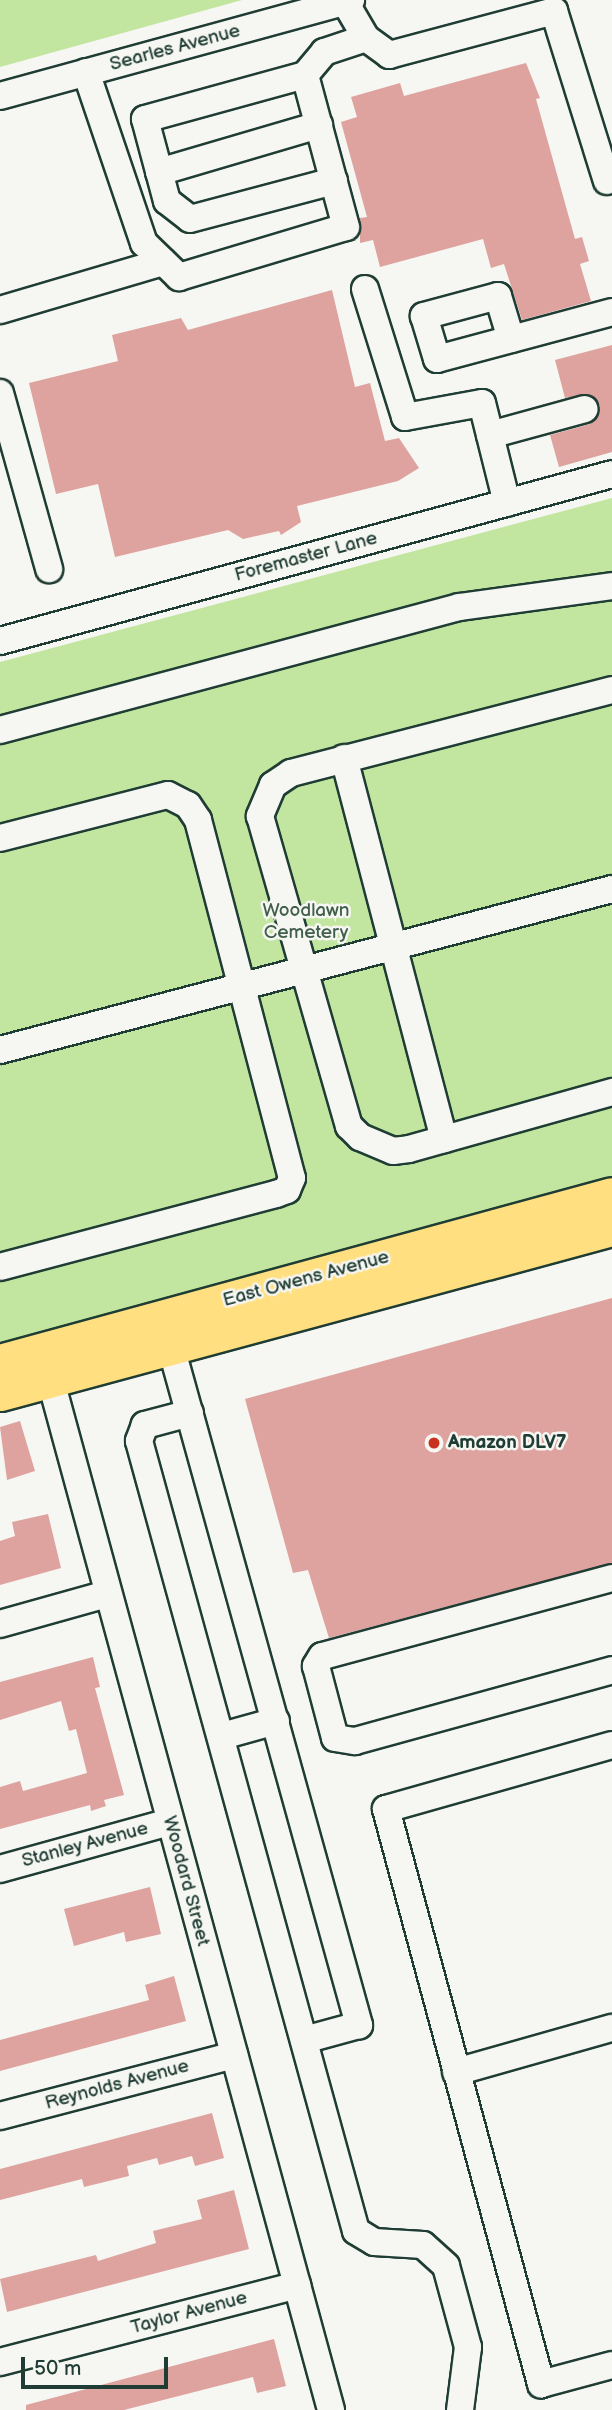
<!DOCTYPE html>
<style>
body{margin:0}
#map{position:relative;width:612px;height:2410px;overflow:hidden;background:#f6f6f2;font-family:"Balsamiq Sans",sans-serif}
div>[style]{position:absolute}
.green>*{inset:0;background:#c2e6a0}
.building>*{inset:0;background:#dea39e}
.roads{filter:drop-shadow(2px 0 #1f3d34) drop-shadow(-2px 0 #1f3d34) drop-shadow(0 2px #1f3d34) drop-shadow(0 -2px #1f3d34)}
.minor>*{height:26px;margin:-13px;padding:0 13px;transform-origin:13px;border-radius:13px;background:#f6f6f2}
.major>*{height:35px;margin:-17.5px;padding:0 17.5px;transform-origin:17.5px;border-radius:17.5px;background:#ffdf80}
.dots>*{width:19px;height:19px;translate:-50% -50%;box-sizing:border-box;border:4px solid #f6f6f2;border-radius:50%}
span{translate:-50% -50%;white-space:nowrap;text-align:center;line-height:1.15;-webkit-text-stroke:5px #f6f6f2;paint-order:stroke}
.street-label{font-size:19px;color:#1f3d34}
.park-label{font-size:19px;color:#405f4a}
.poi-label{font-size:19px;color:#1f3d34;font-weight:700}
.left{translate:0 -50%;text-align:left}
.scale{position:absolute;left:21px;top:2357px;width:147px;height:32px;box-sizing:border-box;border:4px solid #1f3d34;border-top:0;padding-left:9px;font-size:21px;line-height:24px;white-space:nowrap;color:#1f3d34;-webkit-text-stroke:5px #f6f6f2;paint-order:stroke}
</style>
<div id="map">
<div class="green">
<div style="clip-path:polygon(0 0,242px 0,0 67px)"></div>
<div style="clip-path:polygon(612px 498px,612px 1181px,0 1345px,0 662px)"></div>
</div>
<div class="building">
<div style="clip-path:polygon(526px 63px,540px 98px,536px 99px,575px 239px,582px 237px,589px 261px,580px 264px,591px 301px,522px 320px,504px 264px,491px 268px,483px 239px,380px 267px,373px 240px,360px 243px,360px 218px,367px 217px,341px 122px,357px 117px,351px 97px,400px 83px,404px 96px)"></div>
<div style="clip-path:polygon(332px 290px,355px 387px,370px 383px,385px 441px,399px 438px,419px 468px,398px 481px,297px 506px,301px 522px,281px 535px,279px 531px,243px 539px,228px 530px,115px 557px,98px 484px,56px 494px,29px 383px,118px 361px,112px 335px,181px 318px,188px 330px)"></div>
<div style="clip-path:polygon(612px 345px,612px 452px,559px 467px,550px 435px,590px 424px,600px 406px,588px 394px,565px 398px,555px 360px)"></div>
<div style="clip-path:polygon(612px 1298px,612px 1563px,329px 1638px,308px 1570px,293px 1573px,245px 1399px)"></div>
<div style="clip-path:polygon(20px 1421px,35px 1471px,7px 1480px,0 1427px)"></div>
<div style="clip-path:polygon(48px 1514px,61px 1568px,0 1585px,0 1541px,15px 1536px,12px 1522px)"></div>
<div style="clip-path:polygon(93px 1657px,100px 1687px,95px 1688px,124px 1795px,104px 1800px,106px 1806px,91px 1811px,90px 1805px,0 1829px,0 1787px,20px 1781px,23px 1791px,87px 1773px,76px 1729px,69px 1731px,61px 1701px,0 1720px,0 1682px)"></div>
<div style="clip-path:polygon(150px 1887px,161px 1934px,126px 1942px,124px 1932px,74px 1946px,64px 1909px)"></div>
<div style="clip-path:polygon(174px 1976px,186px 2021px,0 2071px,0 2040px,149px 2000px,145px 1985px)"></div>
<div style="clip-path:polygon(212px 2113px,224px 2158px,195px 2166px,192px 2156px,159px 2165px,157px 2158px,127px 2166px,129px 2176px,84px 2187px,82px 2179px,0 2200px,0 2169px)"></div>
<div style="clip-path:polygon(234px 2190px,249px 2249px,7px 2312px,0 2279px,96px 2255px,98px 2261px,156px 2243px,153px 2231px,202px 2219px,197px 2200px)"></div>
<div style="clip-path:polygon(274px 2339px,286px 2386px,257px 2393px,253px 2377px,124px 2410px,26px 2410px,26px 2405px)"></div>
</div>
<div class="roads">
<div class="minor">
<div style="left:345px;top:2px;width:42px;rotate:59.7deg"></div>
<div style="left:366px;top:38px;width:29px;rotate:36deg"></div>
<div style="left:389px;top:55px;width:171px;rotate:-14.9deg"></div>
<div style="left:554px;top:11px;width:178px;rotate:72.7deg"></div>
<div style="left:86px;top:72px;width:181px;rotate:71.3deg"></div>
<div style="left:144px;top:243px;width:49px;rotate:44.2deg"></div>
<div style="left:179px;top:277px;width:174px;rotate:-16.7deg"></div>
<div style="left:346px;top:227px;width:157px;rotate:-105.1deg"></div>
<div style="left:305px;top:75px;width:166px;rotate:164.6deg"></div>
<div style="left:145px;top:119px;width:85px;rotate:75deg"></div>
<div style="left:167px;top:201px;width:29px;rotate:38deg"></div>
<div style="left:190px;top:219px;width:149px;rotate:-14.8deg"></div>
<div style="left:305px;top:75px;width:30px;rotate:-50deg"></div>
<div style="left:324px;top:52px;width:44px;rotate:-18.4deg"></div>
<div style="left:0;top:96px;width:364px;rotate:-15.3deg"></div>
<div style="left:159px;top:172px;width:167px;rotate:-16.4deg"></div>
<div style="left:365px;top:289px;width:134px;rotate:72.6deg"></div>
<div style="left:405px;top:417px;width:78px;rotate:-10.3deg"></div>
<div style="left:482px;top:403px;width:103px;rotate:76deg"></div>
<div style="left:0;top:310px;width:170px;rotate:-16.4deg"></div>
<div style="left:511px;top:339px;width:45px;rotate:-106.8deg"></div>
<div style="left:498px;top:296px;width:77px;rotate:164.9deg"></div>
<div style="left:424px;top:316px;width:45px;rotate:73.2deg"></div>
<div style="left:437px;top:359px;width:181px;rotate:-15deg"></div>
<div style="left:0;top:393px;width:183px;rotate:74.4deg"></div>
<div style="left:490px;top:435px;width:98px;rotate:-15.3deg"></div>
<div style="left:0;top:641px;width:634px;rotate:-15.26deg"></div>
<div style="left:612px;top:690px;width:332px;rotate:165.5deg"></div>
<div style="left:291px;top:773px;width:22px;rotate:146deg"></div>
<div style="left:273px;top:785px;width:34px;rotate:113deg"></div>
<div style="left:260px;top:816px;width:323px;rotate:74deg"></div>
<div style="left:349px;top:1126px;width:16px;rotate:45deg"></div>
<div style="left:360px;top:1137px;width:36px;rotate:23deg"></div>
<div style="left:393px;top:1151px;width:16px;rotate:-7deg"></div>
<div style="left:409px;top:1149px;width:211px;rotate:-15.7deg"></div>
<div style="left:0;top:730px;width:475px;rotate:-15deg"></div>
<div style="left:459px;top:607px;width:154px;rotate:-7.8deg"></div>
<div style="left:344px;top:758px;width:394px;rotate:75.3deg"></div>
<div style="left:0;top:838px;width:173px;rotate:-14.4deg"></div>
<div style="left:168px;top:795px;width:22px;rotate:27deg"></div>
<div style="left:188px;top:805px;width:18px;rotate:56deg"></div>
<div style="left:198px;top:820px;width:370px;rotate:75.3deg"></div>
<div style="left:292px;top:1178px;width:13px;rotate:113deg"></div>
<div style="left:287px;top:1190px;width:12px;rotate:160deg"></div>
<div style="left:276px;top:1194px;width:285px;rotate:165.2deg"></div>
<div style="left:0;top:1050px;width:633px;rotate:-14.74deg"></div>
<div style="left:171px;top:1347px;width:704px;rotate:74.5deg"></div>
<div style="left:359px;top:2025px;width:57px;rotate:164.7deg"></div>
<div style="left:46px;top:1363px;width:1085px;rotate:74.77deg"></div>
<div style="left:190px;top:1413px;width:47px;rotate:165.1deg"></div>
<div style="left:145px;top:1425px;width:17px;rotate:111deg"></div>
<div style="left:139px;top:1441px;width:819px;rotate:74.64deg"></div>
<div style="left:356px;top:2231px;width:21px;rotate:31deg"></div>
<div style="left:374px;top:2242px;width:49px;rotate:3.5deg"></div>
<div style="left:423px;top:2245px;width:31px;rotate:42deg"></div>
<div style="left:446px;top:2266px;width:84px;rotate:74.8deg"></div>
<div style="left:468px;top:2347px;width:64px;rotate:97.2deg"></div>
<div style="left:612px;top:1578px;width:300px;rotate:164.9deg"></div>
<div style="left:322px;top:1656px;width:12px;rotate:121deg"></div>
<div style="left:316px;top:1666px;width:74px;rotate:75.2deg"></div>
<div style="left:335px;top:1738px;width:20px;rotate:9deg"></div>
<div style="left:355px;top:1741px;width:267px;rotate:-15.4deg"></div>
<div style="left:0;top:1624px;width:111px;rotate:-15.7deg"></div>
<div style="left:222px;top:1736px;width:56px;rotate:-15.5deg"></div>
<div style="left:612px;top:1745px;width:235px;rotate:164.2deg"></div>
<div style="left:386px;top:1809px;width:596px;rotate:74.91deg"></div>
<div style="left:541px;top:2384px;width:73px;rotate:-15deg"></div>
<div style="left:0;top:1869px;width:176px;rotate:-15.5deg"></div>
<div style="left:456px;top:2072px;width:162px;rotate:-15.8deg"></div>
<div style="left:0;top:2116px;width:242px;rotate:-14.6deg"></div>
<div style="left:0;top:2362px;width:307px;rotate:-14.5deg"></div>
</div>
<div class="major">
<div style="left:0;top:1362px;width:634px;rotate:-15.26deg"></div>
<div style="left:0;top:1393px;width:634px;rotate:-15.09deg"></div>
</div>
</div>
<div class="dots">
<div style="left:434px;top:1443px;background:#c8321e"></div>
</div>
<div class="street-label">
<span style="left:175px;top:48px;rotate:-15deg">Searles Avenue</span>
<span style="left:306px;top:557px;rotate:-15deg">Foremaster Lane</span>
<span style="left:306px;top:1279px;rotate:-15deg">East Owens Avenue</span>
<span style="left:85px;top:1845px;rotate:-15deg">Stanley Avenue</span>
<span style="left:186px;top:1881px;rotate:75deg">Woodard Street</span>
<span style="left:117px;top:2085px;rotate:-15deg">Reynolds Avenue</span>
<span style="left:189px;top:2313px;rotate:-15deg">Taylor Avenue</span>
</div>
<div class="park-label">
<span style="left:306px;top:922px">Woodlawn<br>Cemetery</span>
</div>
<div class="poi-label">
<span class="left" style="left:448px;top:1443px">Amazon DLV7</span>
</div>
<div class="scale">50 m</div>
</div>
